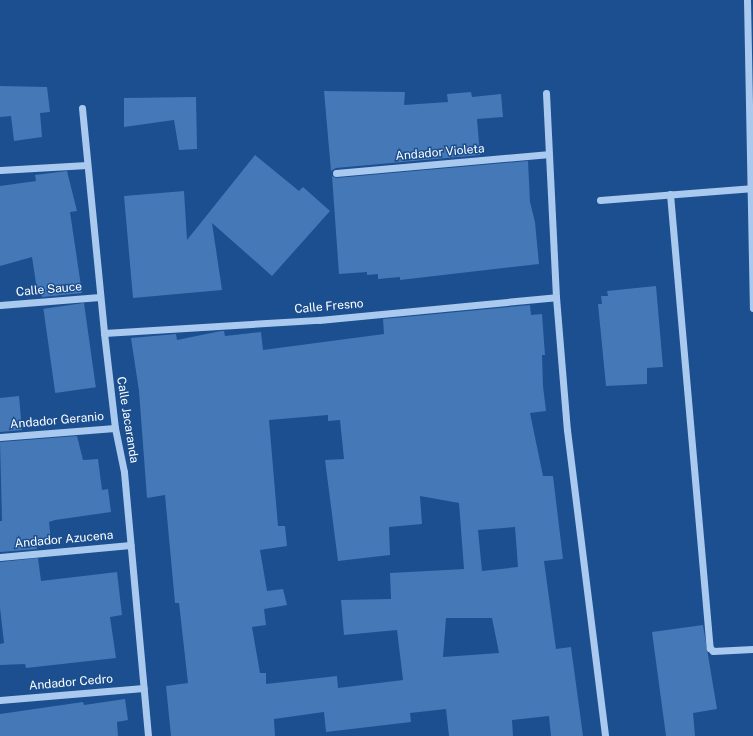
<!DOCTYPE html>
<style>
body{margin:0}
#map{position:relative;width:753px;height:736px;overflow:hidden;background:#1b4f8f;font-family:"Public Sans",sans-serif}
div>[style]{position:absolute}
.building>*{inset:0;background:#4478b7;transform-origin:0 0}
.minor>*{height:7px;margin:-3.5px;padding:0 3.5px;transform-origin:3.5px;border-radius:3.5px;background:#a9c9ee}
span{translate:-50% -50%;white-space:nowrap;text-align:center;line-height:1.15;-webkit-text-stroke:3px #1b4f8f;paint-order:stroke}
.street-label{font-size:12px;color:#fff}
</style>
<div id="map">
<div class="building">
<div style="clip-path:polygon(0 86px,47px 87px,50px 112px,40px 113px,42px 137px,14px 141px,11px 116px,0 117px)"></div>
<div style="clip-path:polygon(324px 91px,405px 92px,404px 105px,448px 102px,447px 94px,471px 92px,472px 97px,501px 94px,503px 117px,477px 119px,480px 155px,336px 168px,331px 171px)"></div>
<div style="clip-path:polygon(196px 97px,197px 149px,179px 150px,174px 120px,124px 127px,124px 98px)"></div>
<div style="clip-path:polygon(255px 155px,299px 191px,303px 187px,330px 211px,272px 276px,212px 223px,222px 290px,133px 298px,124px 196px,184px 191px,187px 240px)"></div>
<div style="clip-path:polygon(528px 161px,530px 202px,535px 222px,539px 264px,400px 280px,400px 277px,378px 279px,378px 274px,367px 275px,367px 272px,339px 274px,332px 176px,336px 178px)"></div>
<div style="clip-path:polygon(67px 171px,77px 211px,70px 212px,82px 293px,42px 297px,41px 290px,37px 290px,32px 257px,0 266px,0 186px,36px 181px,35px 175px)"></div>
<div style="clip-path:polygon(656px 286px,663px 367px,647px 368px,647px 384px,606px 386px,598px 304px,602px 304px,601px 296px,608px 296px,607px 291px)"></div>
<div style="left:84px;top:303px;width:85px;height:41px;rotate:82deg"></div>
<div style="clip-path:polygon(evenodd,530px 305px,531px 315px,542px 314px,545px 355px,542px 355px,543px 386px,546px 411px,530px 413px,543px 476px,553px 476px,563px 559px,544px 561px,556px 649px,571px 647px,583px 736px,551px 736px,549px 716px,512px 720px,513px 736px,449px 736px,446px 709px,410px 713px,411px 722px,326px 732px,324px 712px,274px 719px,275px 736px,171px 736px,166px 686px,188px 683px,179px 603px,175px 603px,165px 495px,147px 498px,139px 391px,131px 338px,176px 334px,177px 340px,221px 331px,224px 331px,225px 336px,261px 332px,263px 350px,384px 334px,383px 319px,530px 305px,328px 415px,328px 421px,340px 420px,344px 459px,325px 460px,338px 561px,390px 555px,389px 527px,422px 524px,420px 496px,459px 503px,464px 569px,390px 573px,391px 599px,341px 600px,344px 635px,397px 630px,403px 680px,338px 688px,337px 676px,266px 684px,266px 673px,260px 673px,252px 627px,266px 625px,264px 609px,287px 605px,283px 589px,267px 591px,260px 550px,287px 546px,285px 526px,278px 526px,269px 420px,328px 415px,530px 305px,515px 527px,518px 567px,482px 571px,478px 530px,515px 527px,530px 305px,446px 618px,492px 618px,499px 653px,443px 657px,446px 618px)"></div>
<div style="clip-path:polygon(19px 396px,22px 430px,0 432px,0 398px)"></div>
<div style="clip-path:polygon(77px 436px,83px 460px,98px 459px,102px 490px,108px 489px,111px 512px,55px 520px,49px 522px,51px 540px,36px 542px,37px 549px,0 552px,0 521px,2px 521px,0 442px)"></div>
<div style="clip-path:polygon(38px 558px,41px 581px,117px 572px,122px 615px,110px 617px,116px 658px,26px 668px,25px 664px,0 665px,0 644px,4px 643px,0 608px,0 562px)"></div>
<div style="clip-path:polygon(703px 625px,717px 709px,693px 713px,695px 736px,666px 736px,652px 632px)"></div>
<div style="clip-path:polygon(125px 699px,128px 720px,117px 722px,118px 736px,0 736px,0 714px,83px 702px,84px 705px)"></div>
</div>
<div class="minor">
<div style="left:747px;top:0;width:308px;rotate:88.9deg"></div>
<div style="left:546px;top:93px;width:204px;rotate:87.2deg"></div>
<div style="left:556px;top:297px;width:133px;rotate:85.3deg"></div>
<div style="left:567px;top:430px;width:308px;rotate:82.9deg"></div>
<div style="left:82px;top:108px;width:226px;rotate:84.4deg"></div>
<div style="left:104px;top:333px;width:96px;rotate:83.4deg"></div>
<div style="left:115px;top:428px;width:45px;rotate:78.4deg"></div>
<div style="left:124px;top:472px;width:265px;rotate:84.8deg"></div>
<div style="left:0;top:170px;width:87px;rotate:-3.3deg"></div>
<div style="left:336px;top:173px;width:212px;rotate:-5.1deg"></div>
<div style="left:670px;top:194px;width:456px;rotate:85deg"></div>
<div style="left:710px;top:648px;width:4px;rotate:45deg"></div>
<div style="left:713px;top:651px;width:40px;rotate:-2.9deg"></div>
<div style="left:600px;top:200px;width:151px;rotate:-4.5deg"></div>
<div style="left:0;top:305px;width:100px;rotate:-4.6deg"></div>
<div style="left:104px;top:333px;width:215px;rotate:-3.5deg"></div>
<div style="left:319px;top:320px;width:238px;rotate:-5.5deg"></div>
<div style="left:0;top:437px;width:115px;rotate:-4.5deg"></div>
<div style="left:0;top:557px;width:131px;rotate:-5.3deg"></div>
<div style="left:0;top:700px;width:144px;rotate:-4.8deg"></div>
</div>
<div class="street-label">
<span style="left:440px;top:153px;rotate:-5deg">Andador Violeta</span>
<span style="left:49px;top:290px;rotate:-5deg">Calle Sauce</span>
<span style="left:329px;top:307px;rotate:-5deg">Calle Fresno</span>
<span style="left:127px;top:420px;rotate:81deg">Calle Jacaranda</span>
<span style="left:57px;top:421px;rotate:-5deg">Andador Geranio</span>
<span style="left:64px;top:540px;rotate:-5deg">Andador Azucena</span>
<span style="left:71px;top:683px;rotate:-5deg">Andador Cedro</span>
</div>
</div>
